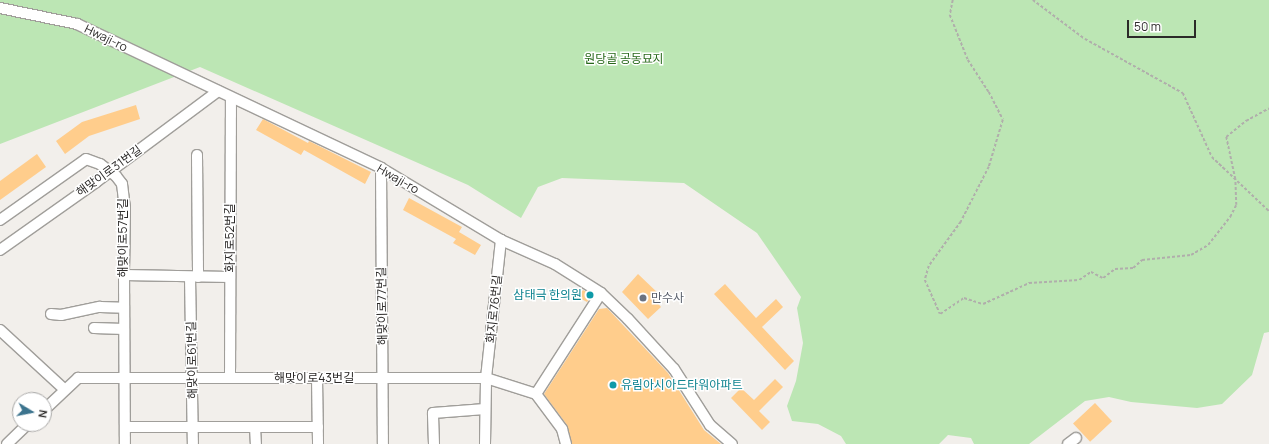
<!DOCTYPE html>
<meta charset="utf-8">
<style>
body{margin:0}
#map{position:relative;width:1269px;height:444px;overflow:hidden;background:#f2efeb;font-family:Manrope,"Noto Sans KR",sans-serif}
div>[style]{position:absolute}
.green>*{inset:0;background:#bce6b4}
.building>*{inset:0;background:#ffcd8c;transform-origin:0 0}
.path>*{height:1.5px;margin-top:-0.75px;transform-origin:0;background:repeating-linear-gradient(90deg,#b0aeab 0 3px,transparent 0 5px)}
.roads{filter:drop-shadow(1px 0 #a09e9a) drop-shadow(-1px 0 #a09e9a) drop-shadow(0 1px #a09e9a) drop-shadow(0 -1px #a09e9a)}
.minor>*{height:10px;margin:-5px;padding:0 5px;transform-origin:5px;border-radius:5px;background:#fff}
.dots>*{width:11px;height:11px;translate:-50% -50%;box-sizing:border-box;border:2px solid #fff;border-radius:50%}
span{translate:-50% -50%;white-space:nowrap;text-align:center;line-height:1.15;-webkit-text-stroke:3px #fff;paint-order:stroke}
.street-label{font-size:12px;color:#2c2a29}
.park-label{font-size:12px;color:#27681a}
.culture-label{font-size:12px;color:#0d838f}
.right{translate:-100% -50%;text-align:right}
.left{translate:0 -50%;text-align:left}
.worship-label{font-size:12px;color:#5b616d}
.north{position:absolute;left:12px;top:392px;width:40px;height:40px;box-sizing:border-box;background:#fff;border:1px solid #abaaa9;border-radius:50%;rotate:100deg;font-size:11px;font-weight:700;line-height:16px;text-align:center;color:#2c2a29}
.north::after{content:'';display:block;margin:auto;width:14px;height:18px;background:#3c748e;clip-path:polygon(50% 0,100% 100%,50% 72%,0 100%)}
.scale{position:absolute;left:1127px;top:20px;width:69px;height:18px;box-sizing:border-box;border:2px solid #2c2a29;border-top:0;padding-left:5px;font-size:12px;line-height:14px;white-space:nowrap;color:#2c2a29;-webkit-text-stroke:3px #fff;paint-order:stroke}
</style>
<div id="map">
<div class="green">
<div style="clip-path:polygon(0 0,1269px 0,1269px 332px,1264px 333px,1252px 375px,1222px 404px,1197px 408px,1131px 402px,1109px 397px,1085px 401px,1029px 444px,974px 444px,971px 438px,948px 435px,939px 444px,846px 444px,841px 436px,818px 424px,792px 421px,787px 406px,796px 381px,803px 343px,797px 308px,801px 297px,757px 233px,684px 183px,562px 178px,538px 187px,521px 218px,468px 185px,200px 67px,0 144px)"></div>
</div>
<div class="building">
<div style="clip-path:polygon(136px 105px,140px 119px,89px 136px,65px 154px,56px 141px,82px 122px)"></div>
<div style="clip-path:polygon(263px 119px,308px 143px,309px 141px,371px 172px,365px 184px,304px 150px,301px 155px,256px 130px)"></div>
<div style="clip-path:polygon(37px 154px,46px 167px,0 200px,0 181px)"></div>
<div style="clip-path:polygon(409px 198px,462px 227px,459px 232px,481px 245px,475px 255px,453px 243px,456px 239px,403px 210px)"></div>
<div style="clip-path:polygon(638px 274px,660px 295px,655px 300px,661px 307px,648px 319px,622px 292px)"></div>
<div style="clip-path:polygon(725px 284px,756px 318px,776px 299px,783px 307px,762px 327px,794px 361px,785px 370px,714px 294px)"></div>
<div style="clip-path:polygon(583px 290px,592px 295px,587px 302px,578px 297px)"></div>
<div style="clip-path:polygon(607px 308px,668px 373px,704px 430px,721px 444px,572px 444px,567px 425px,544px 394px,599px 309px)"></div>
<div style="clip-path:polygon(775px 379px,783px 387px,759px 411px,770px 422px,762px 430px,731px 398px,741px 388px,754px 400px)"></div>
<div style="left:1095px;top:403px;width:25px;height:30px;rotate:47deg"></div>
</div>
<div class="path">
<div style="left:953px;top:0;width:15px;rotate:101deg"></div>
<div style="left:950px;top:15px;width:48px;rotate:68.2deg"></div>
<div style="left:968px;top:60px;width:38px;rotate:57deg"></div>
<div style="left:989px;top:92px;width:31px;rotate:63deg"></div>
<div style="left:1003px;top:120px;width:49px;rotate:106.6deg"></div>
<div style="left:989px;top:167px;width:62px;rotate:117deg"></div>
<div style="left:961px;top:222px;width:54px;rotate:126deg"></div>
<div style="left:929px;top:266px;width:15px;rotate:106deg"></div>
<div style="left:925px;top:280px;width:37px;rotate:66deg"></div>
<div style="left:940px;top:314px;width:29px;rotate:-34deg"></div>
<div style="left:964px;top:298px;width:20px;rotate:18deg"></div>
<div style="left:983px;top:304px;width:51px;rotate:-24.5deg"></div>
<div style="left:1029px;top:283px;width:50px;rotate:-3.4deg"></div>
<div style="left:1079px;top:280px;width:14px;rotate:-34deg"></div>
<div style="left:1091px;top:272px;width:13px;rotate:27deg"></div>
<div style="left:1103px;top:278px;width:15px;rotate:-37deg"></div>
<div style="left:1115px;top:269px;width:18px;rotate:-3deg"></div>
<div style="left:1133px;top:268px;width:12px;rotate:-42deg"></div>
<div style="left:1142px;top:260px;width:49px;rotate:-5.8deg"></div>
<div style="left:1191px;top:255px;width:20px;rotate:-30deg"></div>
<div style="left:1208px;top:245px;width:36px;rotate:-52deg"></div>
<div style="left:1230px;top:217px;width:13px;rotate:-63deg"></div>
<div style="left:1236px;top:205px;width:26px;rotate:-92deg"></div>
<div style="left:1235px;top:179px;width:43px;rotate:-102.1deg"></div>
<div style="left:1226px;top:137px;width:26px;rotate:-39deg"></div>
<div style="left:1246px;top:121px;width:26px;rotate:-29deg"></div>
<div style="left:1033px;top:0;width:65px;rotate:36.9deg"></div>
<div style="left:1085px;top:39px;width:112px;rotate:28.9deg"></div>
<div style="left:1183px;top:93px;width:70px;rotate:65.6deg"></div>
<div style="left:1212px;top:157px;width:79px;rotate:43.5deg"></div>
</div>
<div class="roads">
<div class="minor">
<div style="left:0;top:8px;width:79px;rotate:11.7deg"></div>
<div style="left:77px;top:24px;width:336px;rotate:25.3deg"></div>
<div style="left:381px;top:168px;width:140px;rotate:31deg"></div>
<div style="left:501px;top:240px;width:59px;rotate:24deg"></div>
<div style="left:555px;top:264px;width:54px;rotate:32.2deg"></div>
<div style="left:601px;top:293px;width:37px;rotate:44deg"></div>
<div style="left:628px;top:319px;width:68px;rotate:47.4deg"></div>
<div style="left:674px;top:369px;width:67px;rotate:57.3deg"></div>
<div style="left:710px;top:425px;width:29px;rotate:41deg"></div>
<div style="left:197px;top:155px;width:122px;rotate:89.5deg"></div>
<div style="left:381px;top:168px;width:276px;rotate:89.6deg"></div>
<div style="left:0;top:220px;width:105px;rotate:-35.3deg"></div>
<div style="left:86px;top:159px;width:15px;rotate:20deg"></div>
<div style="left:100px;top:164px;width:20px;rotate:37deg"></div>
<div style="left:116px;top:176px;width:10px;rotate:53deg"></div>
<div style="left:122px;top:184px;width:24px;rotate:83deg"></div>
<div style="left:125px;top:208px;width:67px;rotate:90.9deg"></div>
<div style="left:124px;top:275px;width:169px;rotate:89.7deg"></div>
<div style="left:0;top:250px;width:118px;rotate:-35.3deg"></div>
<div style="left:96px;top:182px;width:152px;rotate:-36.7deg"></div>
<div style="left:124px;top:275px;width:106px;rotate:1.1deg"></div>
<div style="left:190px;top:277px;width:167px;rotate:89deg"></div>
<div style="left:51px;top:314px;width:10px;rotate:6deg"></div>
<div style="left:61px;top:315px;width:40px;rotate:-12deg"></div>
<div style="left:100px;top:307px;width:24px;rotate:2deg"></div>
<div style="left:94px;top:328px;width:30px;rotate:2deg"></div>
<div style="left:0;top:330px;width:88px;rotate:42.7deg"></div>
<div style="left:230px;top:378px;width:280px;rotate:-89.8deg"></div>
<div style="left:317px;top:378px;width:66px;rotate:89.1deg"></div>
<div style="left:536px;top:394px;width:120px;rotate:-57.2deg"></div>
<div style="left:44px;top:410px;width:47px;rotate:-43.3deg"></div>
<div style="left:78px;top:378px;width:408px"></div>
<div style="left:486px;top:378px;width:52px;rotate:17.7deg"></div>
<div style="left:536px;top:394px;width:44px;rotate:53.4deg"></div>
<div style="left:562px;top:429px;width:16px;rotate:75deg"></div>
<div style="left:125px;top:427px;width:193px"></div>
<div style="left:255px;top:427px;width:17px;rotate:87deg"></div>
<div style="left:7px;top:444px;width:29px;rotate:-44deg"></div>
<div style="left:434px;top:444px;width:31px;rotate:-92deg"></div>
<div style="left:433px;top:413px;width:52px;rotate:-4.4deg"></div>
<div style="left:485px;top:444px;width:66px;rotate:-89.1deg"></div>
<div style="left:486px;top:378px;width:139px;rotate:-83.8deg"></div>
<div style="left:1068px;top:444px;width:10px;rotate:-37deg"></div>
</div>
</div>
<div class="dots">
<div style="left:590px;top:295px;background:#0f9aa8"></div>
<div style="left:643px;top:298px;background:#6b7280"></div>
<div style="left:613px;top:385px;background:#0f9aa8"></div>
</div>
<div class="street-label">
<span style="left:106px;top:38px;rotate:26deg">Hwaji-ro</span>
<span style="left:109px;top:171px;rotate:-36deg">해맞이로31번길</span>
<span style="left:398px;top:179px;rotate:30deg">Hwaji-ro</span>
<span style="left:123px;top:238px;rotate:-90deg">해맞이로57번길</span>
<span style="left:230px;top:238px;rotate:-90deg">화지로52번길</span>
<span style="left:382px;top:306px;rotate:-91deg">해맞이로77번길</span>
<span style="left:494px;top:309px;rotate:-84deg">화지로76번길</span>
<span style="left:192px;top:360px;rotate:-91deg">해맞이로61번길</span>
<span style="left:314px;top:378px">해맞이로43번길</span>
</div>
<div class="park-label">
<span style="left:624px;top:59px">원당골 공동묘지</span>
</div>
<div class="culture-label">
<span class="right" style="left:582px;top:295px">삼태극 한의원</span>
<span class="left" style="left:621px;top:385px">유림아시아드타워아파트</span>
</div>
<div class="worship-label">
<span class="left" style="left:651px;top:298px">만수사</span>
</div>
<div class="north">N</div>
<div class="scale">50 m</div>
</div>
